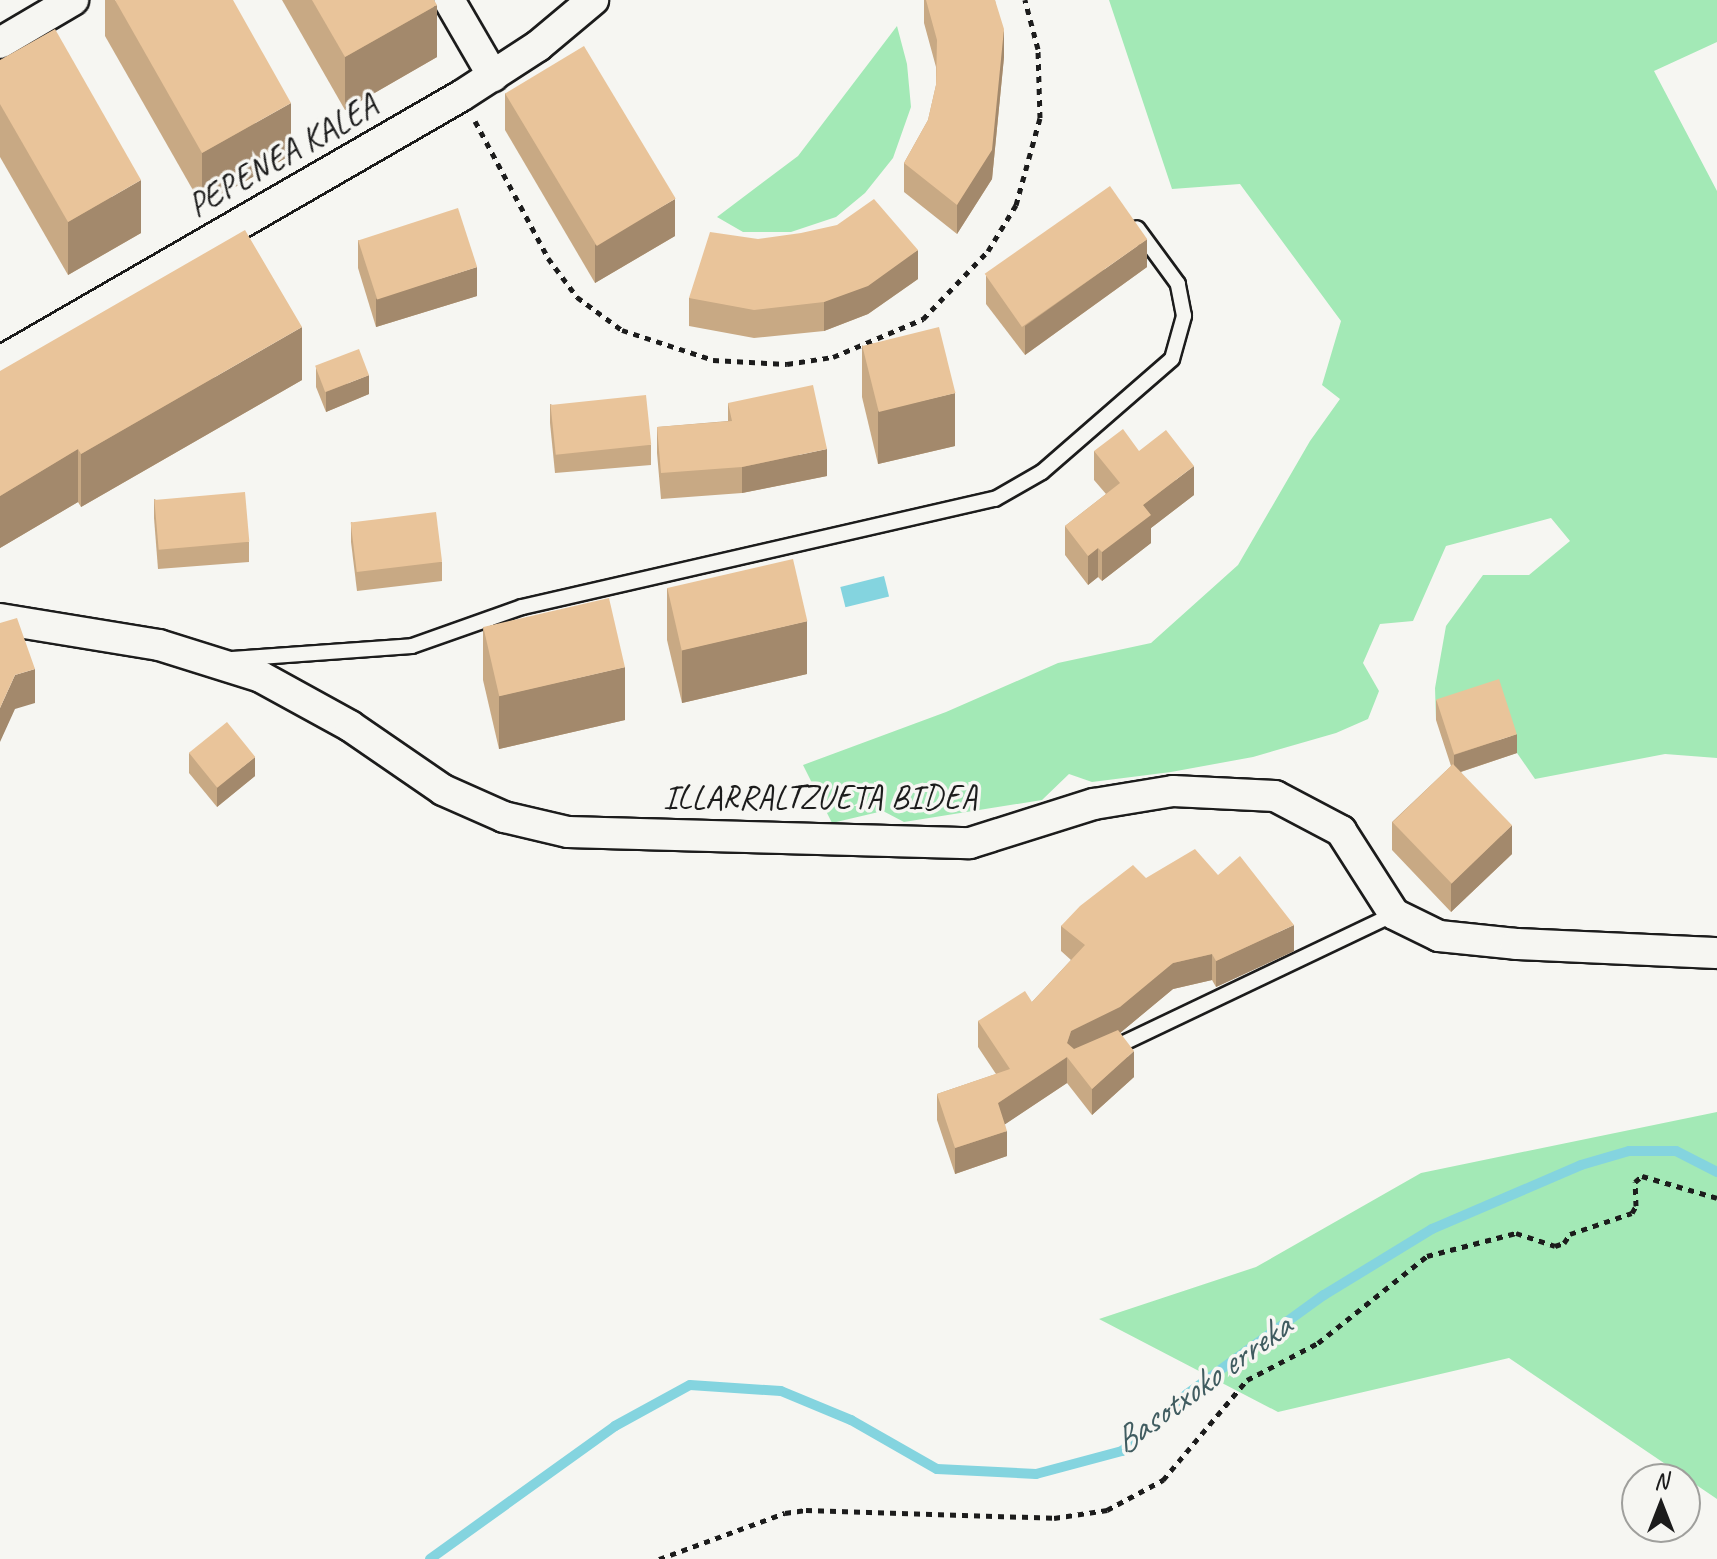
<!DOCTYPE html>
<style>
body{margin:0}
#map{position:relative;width:1717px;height:1559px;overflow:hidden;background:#f6f6f2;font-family:Caveat,sans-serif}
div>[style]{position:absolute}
.green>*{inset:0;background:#a3e9b6}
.water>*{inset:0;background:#84d4df;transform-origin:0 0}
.stream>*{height:10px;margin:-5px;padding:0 5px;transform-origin:5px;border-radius:5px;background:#84d4df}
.path>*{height:5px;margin-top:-2.5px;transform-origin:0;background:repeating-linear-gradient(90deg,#1c1c1c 0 6px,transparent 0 12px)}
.roads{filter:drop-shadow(2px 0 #1c1c1c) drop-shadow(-2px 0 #1c1c1c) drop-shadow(0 2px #1c1c1c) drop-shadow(0 -2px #1c1c1c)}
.service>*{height:14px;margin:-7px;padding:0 7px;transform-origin:7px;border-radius:7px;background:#f6f6f2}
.minor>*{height:30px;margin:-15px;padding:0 15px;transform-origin:15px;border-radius:15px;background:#f6f6f2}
.wall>*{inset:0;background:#c8a984}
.shaded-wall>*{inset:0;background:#a3896c}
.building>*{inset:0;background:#e9c49a;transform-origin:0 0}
span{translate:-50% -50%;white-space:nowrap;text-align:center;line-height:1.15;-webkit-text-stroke:7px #f6f6f2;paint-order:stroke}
.street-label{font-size:34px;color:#1c1c1c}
.water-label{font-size:36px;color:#405c60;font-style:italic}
.north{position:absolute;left:1621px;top:1463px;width:80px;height:80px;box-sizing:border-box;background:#f6f6f2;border:2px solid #9f9f9c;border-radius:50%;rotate:0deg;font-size:22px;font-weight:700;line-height:32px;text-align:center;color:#1c1c1c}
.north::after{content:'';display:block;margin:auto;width:28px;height:36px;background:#1c1c1c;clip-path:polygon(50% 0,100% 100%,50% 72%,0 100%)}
</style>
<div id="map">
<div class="green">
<div style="clip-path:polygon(1109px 0,1717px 0,1717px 42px,1654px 71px,1717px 191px,1717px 758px,1665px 754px,1535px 779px,1517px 753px,1499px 699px,1436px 720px,1435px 688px,1446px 626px,1483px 575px,1529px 575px,1570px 541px,1551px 518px,1446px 546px,1413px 621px,1380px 624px,1363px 663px,1379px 691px,1368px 719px,1336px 733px,1253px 757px,1171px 772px,1092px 782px,1069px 774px,1042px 800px,904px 822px,883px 811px,832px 823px,803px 765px,946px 712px,1058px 663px,1151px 643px,1238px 565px,1310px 441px,1340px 399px,1322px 385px,1341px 321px,1240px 184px,1172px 189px)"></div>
<div style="clip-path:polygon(897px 26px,907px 64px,911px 107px,893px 158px,865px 193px,836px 217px,791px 232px,743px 232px,717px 217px,798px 156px)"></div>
<div style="clip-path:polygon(1717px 1112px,1717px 1499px,1509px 1358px,1278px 1412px,1099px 1319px,1256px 1267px,1421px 1173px)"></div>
</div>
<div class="water">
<div style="left:884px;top:576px;width:21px;height:45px;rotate:76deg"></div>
</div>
<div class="stream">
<div style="left:430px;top:1559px;width:228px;rotate:-35.7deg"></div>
<div style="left:615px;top:1426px;width:85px;rotate:-28.7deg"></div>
<div style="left:690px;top:1385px;width:91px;rotate:3.8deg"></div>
<div style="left:781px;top:1391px;width:76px;rotate:22.5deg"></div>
<div style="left:851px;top:1420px;width:99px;rotate:29.7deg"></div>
<div style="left:937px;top:1469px;width:99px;rotate:2.9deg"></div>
<div style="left:1036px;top:1474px;width:89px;rotate:-15deg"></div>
<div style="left:1122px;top:1451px;width:86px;rotate:-41.2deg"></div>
<div style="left:1187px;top:1394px;width:169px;rotate:-35.9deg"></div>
<div style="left:1324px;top:1295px;width:127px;rotate:-31.4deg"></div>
<div style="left:1432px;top:1229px;width:162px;rotate:-23.2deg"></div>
<div style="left:1581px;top:1165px;width:50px;rotate:-16.3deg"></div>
<div style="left:1629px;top:1151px;width:47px"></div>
<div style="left:1676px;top:1151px;width:46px;rotate:27.1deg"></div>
</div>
<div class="path">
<div style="left:475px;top:121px;width:155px;rotate:61.9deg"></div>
<div style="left:548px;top:258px;width:49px;rotate:53.4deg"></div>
<div style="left:577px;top:297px;width:56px;rotate:36.3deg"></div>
<div style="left:622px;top:330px;width:96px;rotate:18.2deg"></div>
<div style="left:713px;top:360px;width:74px;rotate:3.1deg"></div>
<div style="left:787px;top:364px;width:47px;rotate:-8.7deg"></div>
<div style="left:833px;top:357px;width:98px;rotate:-22.9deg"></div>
<div style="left:923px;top:319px;width:94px;rotate:-46.3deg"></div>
<div style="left:988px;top:251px;width:54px;rotate:-58.7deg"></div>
<div style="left:1016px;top:205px;width:90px;rotate:-74.6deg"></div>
<div style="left:1040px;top:118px;width:69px;rotate:-91.7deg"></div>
<div style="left:1038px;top:49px;width:51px;rotate:-104.9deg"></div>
<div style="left:659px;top:1559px;width:134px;rotate:-20.1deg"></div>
<div style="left:785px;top:1513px;width:21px;rotate:-8deg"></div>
<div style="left:806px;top:1510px;width:248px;rotate:1.8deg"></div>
<div style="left:1054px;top:1518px;width:54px;rotate:-8.6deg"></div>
<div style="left:1107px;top:1510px;width:64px;rotate:-28.2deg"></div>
<div style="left:1163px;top:1480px;width:131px;rotate:-50deg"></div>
<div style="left:1247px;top:1380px;width:80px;rotate:-27.5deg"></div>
<div style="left:1318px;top:1343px;width:139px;rotate:-38.6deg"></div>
<div style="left:1427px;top:1256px;width:92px;rotate:-14.5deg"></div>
<div style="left:1516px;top:1233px;width:41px;rotate:18.4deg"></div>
<div style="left:1555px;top:1246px;width:9px;rotate:-18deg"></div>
<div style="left:1564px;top:1243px;width:11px;rotate:-56deg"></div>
<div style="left:1570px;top:1234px;width:65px;rotate:-18.7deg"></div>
<div style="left:1632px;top:1213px;width:8px;rotate:-60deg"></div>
<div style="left:1636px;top:1206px;width:24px;rotate:-92deg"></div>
<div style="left:1635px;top:1182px;width:9px;rotate:-41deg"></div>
<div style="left:1642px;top:1176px;width:78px;rotate:16.3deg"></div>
</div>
<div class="roads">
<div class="service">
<div style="left:232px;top:659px;width:180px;rotate:-4.1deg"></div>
<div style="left:412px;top:646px;width:117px;rotate:-19.5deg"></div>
<div style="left:522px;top:607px;width:485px;rotate:-12.9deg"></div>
<div style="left:995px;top:499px;width:54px;rotate:-29.9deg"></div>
<div style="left:1042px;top:472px;width:172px;rotate:-41deg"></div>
<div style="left:1172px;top:359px;width:45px;rotate:-74.4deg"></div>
<div style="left:1184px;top:316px;width:33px;rotate:-101deg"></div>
<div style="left:1178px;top:284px;width:69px;rotate:-126.2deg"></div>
<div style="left:1109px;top:1050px;width:316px;rotate:-25.5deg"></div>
</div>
<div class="minor">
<div style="left:449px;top:0;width:88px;rotate:59.9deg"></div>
<div style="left:0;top:43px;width:85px;rotate:-30.5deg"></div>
<div style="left:0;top:362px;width:532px;rotate:-29.99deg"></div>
<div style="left:461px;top:96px;width:92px;rotate:-33deg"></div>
<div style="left:538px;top:46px;width:72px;rotate:-39.9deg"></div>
<div style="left:0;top:619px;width:161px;rotate:9.3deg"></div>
<div style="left:159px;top:645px;width:107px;rotate:17.4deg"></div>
<div style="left:261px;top:677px;width:102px;rotate:28.8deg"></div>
<div style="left:350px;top:726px;width:113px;rotate:34.5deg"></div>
<div style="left:443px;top:790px;width:67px;rotate:23.9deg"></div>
<div style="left:504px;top:817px;width:66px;rotate:13.2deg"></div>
<div style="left:568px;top:832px;width:402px;rotate:1.6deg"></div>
<div style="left:970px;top:843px;width:130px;rotate:-17.5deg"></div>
<div style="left:1094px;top:804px;width:80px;rotate:-9.3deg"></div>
<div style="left:1173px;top:791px;width:102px;rotate:2.8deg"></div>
<div style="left:1275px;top:796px;width:75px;rotate:27.9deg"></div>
<div style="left:1341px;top:831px;width:98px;rotate:57.4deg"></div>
<div style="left:1394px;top:914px;width:50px;rotate:26.1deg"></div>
<div style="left:1439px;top:936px;width:77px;rotate:5.9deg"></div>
<div style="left:1516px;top:944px;width:201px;rotate:2.6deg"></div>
</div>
</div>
<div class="wall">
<div style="clip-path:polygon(105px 0,115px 0,291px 155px,202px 206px,105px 36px)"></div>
<div style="clip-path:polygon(282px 0,434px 0,437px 57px,345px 110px)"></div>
<div style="clip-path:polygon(924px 0,995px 0,1004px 57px,992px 179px,957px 234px,904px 192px,904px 163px,928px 120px,936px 85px,936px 67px,924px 23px)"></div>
<div style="clip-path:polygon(0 60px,141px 233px,68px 275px,0 157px)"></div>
<div style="clip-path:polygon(505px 93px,675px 236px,595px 283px,505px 130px)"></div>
<div style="clip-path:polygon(358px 240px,477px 296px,376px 327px,358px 268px)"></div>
<div style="clip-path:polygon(1147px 267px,1025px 355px,986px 304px,986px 276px)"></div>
<div style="clip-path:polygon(918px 279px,868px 314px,824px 331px,754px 338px,689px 326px,689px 298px)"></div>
<div style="clip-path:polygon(862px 345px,955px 446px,878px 464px,862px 397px)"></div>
<div style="clip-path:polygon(316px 368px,369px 394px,326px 412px,316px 387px)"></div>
<div style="clip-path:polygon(0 371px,302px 380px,81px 507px,78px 502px,0 548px)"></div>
<div style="clip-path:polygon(728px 403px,827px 476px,742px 493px,661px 499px,657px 453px,657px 427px,728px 421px)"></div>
<div style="clip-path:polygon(550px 404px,651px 445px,651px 465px,555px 473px,550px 423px)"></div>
<div style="clip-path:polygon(1094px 451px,1139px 451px,1194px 495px,1151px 528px,1151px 543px,1102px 581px,1098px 577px,1088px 585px,1065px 555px,1065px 526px,1106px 494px,1094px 480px)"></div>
<div style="clip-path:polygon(154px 499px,249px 542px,249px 562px,158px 569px,154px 518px)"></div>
<div style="clip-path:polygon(351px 522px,442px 562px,442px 581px,357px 591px,351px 542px)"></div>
<div style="clip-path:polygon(667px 588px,807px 674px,682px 703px,667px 640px)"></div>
<div style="clip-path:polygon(483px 627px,625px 720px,499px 749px,483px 680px)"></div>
<div style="clip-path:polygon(1436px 700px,1517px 753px,1461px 772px,1512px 854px,1451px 912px,1392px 850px,1392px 822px,1451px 766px,1436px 720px)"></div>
<div style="clip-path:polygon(189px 753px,255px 776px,217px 807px,189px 773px)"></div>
<div style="clip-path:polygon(1218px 875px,1294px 951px,1216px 987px,1212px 980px,1173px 989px,1120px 1033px,1134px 1077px,1092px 1115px,1067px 1083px,1005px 1124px,1007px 1156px,955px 1174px,937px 1120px,937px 1094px,996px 1074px,978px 1047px,978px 1021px,1032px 1002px,1071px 960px,1061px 951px,1061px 926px,1146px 878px)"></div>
</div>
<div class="shaded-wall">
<div style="clip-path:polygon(437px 5px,437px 57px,345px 110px,345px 57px)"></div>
<div style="clip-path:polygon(1004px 29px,1004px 57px,992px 179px,957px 234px,957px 205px)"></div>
<div style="clip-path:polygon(291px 103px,291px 155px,202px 206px,202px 153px)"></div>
<div style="clip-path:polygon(141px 180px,141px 233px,68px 275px,68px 222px)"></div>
<div style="clip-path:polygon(675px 199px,675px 236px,595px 283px,595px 245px)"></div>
<div style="clip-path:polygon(1147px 239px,1147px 267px,1025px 355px,1025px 326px)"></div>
<div style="clip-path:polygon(918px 250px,918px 279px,868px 314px,824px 331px,824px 302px)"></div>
<div style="clip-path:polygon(477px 267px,477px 296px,376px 327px,376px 299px)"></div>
<div style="clip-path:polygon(302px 327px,302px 380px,81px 507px,81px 454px)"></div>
<div style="clip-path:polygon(369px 375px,369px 394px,326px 412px,326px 392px)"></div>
<div style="clip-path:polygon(955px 393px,955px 446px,878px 464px,878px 411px)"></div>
<div style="clip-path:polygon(78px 449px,78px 502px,0 548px,0 496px)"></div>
<div style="clip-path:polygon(827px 449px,827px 476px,742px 493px,742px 467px)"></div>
<div style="clip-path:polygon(1194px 466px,1194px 495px,1151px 528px,1151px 543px,1102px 581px,1102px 552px,1143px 505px)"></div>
<div style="clip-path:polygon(1098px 548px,1098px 577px,1088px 585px,1088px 556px)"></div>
<div style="clip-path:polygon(807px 621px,807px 674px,682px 703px,682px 650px)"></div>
<div style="clip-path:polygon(625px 667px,625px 720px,499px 749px,499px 696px)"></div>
<div style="clip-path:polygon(35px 669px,35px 703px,15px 709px,0 742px,0 708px,15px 675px)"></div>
<div style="clip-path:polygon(1517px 734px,1517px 753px,1454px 774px,1454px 755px)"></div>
<div style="clip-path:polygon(255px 757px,255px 776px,217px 807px,217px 787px)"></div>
<div style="clip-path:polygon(1512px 825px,1512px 854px,1451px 912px,1451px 884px)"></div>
<div style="clip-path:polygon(1294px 925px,1294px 951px,1216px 987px,1216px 961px)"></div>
<div style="clip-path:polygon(1212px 954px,1212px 980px,1173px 989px,1120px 1033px,1067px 1057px,1067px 1043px,1071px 1031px,1173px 963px)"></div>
<div style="clip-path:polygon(1134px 1051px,1134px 1077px,1092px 1115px,1092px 1089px)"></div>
<div style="clip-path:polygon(1067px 1057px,1067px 1083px,998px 1129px,998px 1103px)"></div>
<div style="clip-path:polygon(1007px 1131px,1007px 1156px,955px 1174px,955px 1148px)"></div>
</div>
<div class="building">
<div style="clip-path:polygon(115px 0,233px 0,291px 103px,202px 153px)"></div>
<div style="clip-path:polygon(312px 0,434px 0,437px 5px,345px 57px)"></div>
<div style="clip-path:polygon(926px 0,995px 0,1004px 29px,992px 150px,957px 205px,904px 163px,928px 120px,936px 85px,937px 40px)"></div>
<div style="clip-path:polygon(55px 29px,141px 180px,68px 222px,0 104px,0 60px)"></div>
<div style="left:584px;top:46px;width:178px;height:92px;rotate:59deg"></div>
<div style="left:1110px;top:186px;width:65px;height:153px;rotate:55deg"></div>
<div style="clip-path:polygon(874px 199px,918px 250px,868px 286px,824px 302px,754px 310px,689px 298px,710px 232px,758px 239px,801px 233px,837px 225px)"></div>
<div style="left:458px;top:208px;width:62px;height:105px;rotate:72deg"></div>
<div style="clip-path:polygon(245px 230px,302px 327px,81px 454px,78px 449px,0 496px,0 371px)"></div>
<div style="left:939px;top:327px;width:68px;height:79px;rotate:76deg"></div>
<div style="left:359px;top:349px;width:28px;height:47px;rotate:69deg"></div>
<div style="clip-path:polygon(813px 385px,827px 449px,742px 467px,661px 473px,657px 427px,732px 421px,728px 403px)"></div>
<div style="left:646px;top:395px;width:50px;height:96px;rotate:84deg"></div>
<div style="clip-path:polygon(1123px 429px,1139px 451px,1166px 430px,1194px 466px,1143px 505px,1151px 515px,1102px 552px,1098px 548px,1088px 556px,1065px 526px,1120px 483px,1094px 451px)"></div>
<div style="left:245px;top:492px;width:50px;height:91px;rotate:85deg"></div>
<div style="left:436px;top:512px;width:50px;height:86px;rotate:83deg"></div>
<div style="left:793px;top:559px;width:64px;height:129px;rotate:77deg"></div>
<div style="left:609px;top:598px;width:71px;height:129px;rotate:77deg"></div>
<div style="clip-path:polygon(17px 618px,35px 669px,15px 675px,0 708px,0 623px)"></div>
<div style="left:1499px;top:679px;width:58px;height:66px;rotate:72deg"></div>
<div style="left:227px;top:722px;width:45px;height:49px;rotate:51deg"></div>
<div style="left:1453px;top:764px;width:85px;height:84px;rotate:46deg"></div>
<div style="clip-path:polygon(1195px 849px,1218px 875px,1240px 856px,1294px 925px,1216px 961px,1212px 954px,1173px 963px,1120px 1007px,1071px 1031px,1067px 1043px,1074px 1049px,1118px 1030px,1134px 1051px,1092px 1089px,1067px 1057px,998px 1103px,1007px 1131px,955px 1148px,937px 1094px,1010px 1069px,978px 1021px,1025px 991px,1032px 1002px,1085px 945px,1061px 926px,1080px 906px,1133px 865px,1146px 878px)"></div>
</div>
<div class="street-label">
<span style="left:282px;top:155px;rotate:-30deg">PEPENEA KALEA</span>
<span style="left:820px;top:797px">ILLARRALTZUETA BIDEA</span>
</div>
<div class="water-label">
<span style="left:1202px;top:1384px;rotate:-36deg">Basotxoko erreka</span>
</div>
<div class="north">N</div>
</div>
